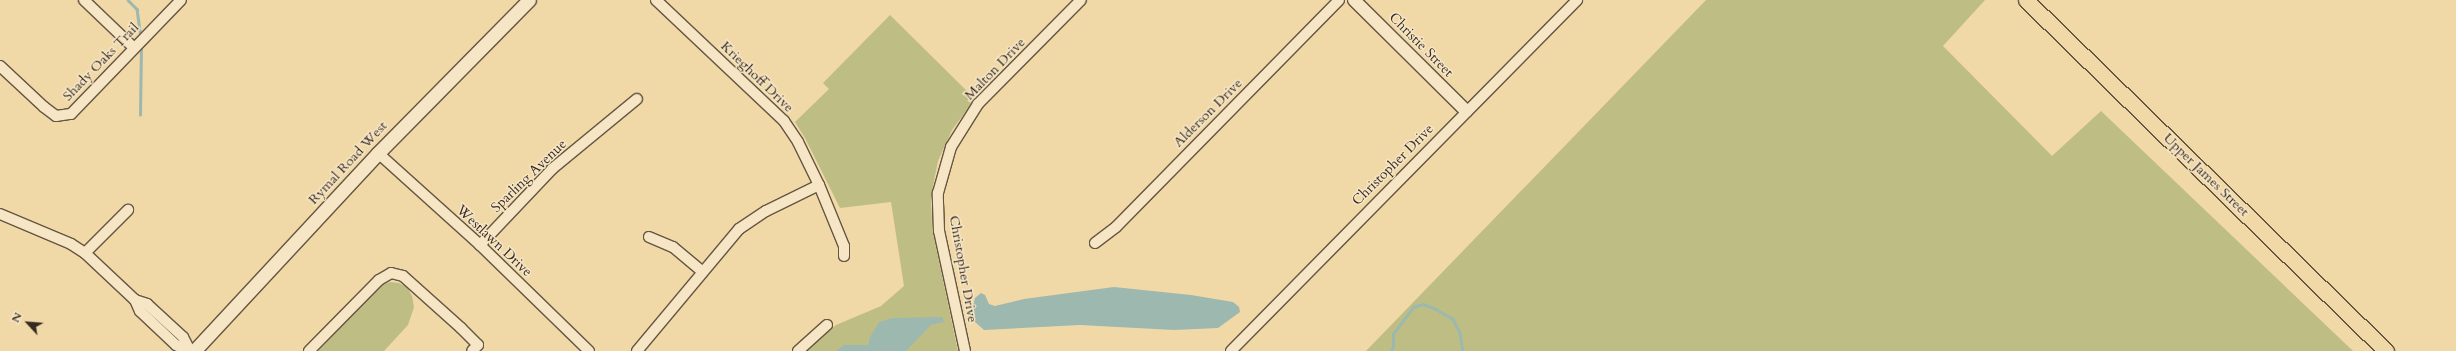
<!DOCTYPE html>
<style>
body{margin:0}
#map{position:relative;width:2456px;height:351px;overflow:hidden;background:#f1d8a7;font-family:Cardo,serif}
div>[style]{position:absolute}
.green>*{inset:0;background:#bebe84}
.water>*{inset:0;background:#9cb8af}
.stream>*{height:2.5px;margin:-1.25px;padding:0 1.25px;transform-origin:1.25px;border-radius:1.25px;background:#9cb8af}
.roads{filter:drop-shadow(1px 0 #655642) drop-shadow(-1px 0 #655642) drop-shadow(0 1px #655642) drop-shadow(0 -1px #655642)}
.minor>*{height:10px;margin:-5px;padding:0 5px;transform-origin:5px;border-radius:5px;background:#f6e6c6}
.tertiary>*{height:12px;margin:-6px;padding:0 6px;transform-origin:6px;border-radius:6px;background:#f6e6c6}
.secondary>*{height:13px;margin:-6.5px;padding:0 6.5px;transform-origin:6.5px;border-radius:6.5px;background:#f6e6c6}
.primary>*{height:15px;margin:-7.5px;padding:0 7.5px;transform-origin:7.5px;border-radius:7.5px;background:#f1d8a7}
span{translate:-50% -50%;white-space:nowrap;text-align:center;line-height:1.15;-webkit-text-stroke:3px #f6e6c6;paint-order:stroke}
.street-label{font-size:14px;color:#362b21}
.north{position:absolute;left:8px;top:303px;width:40px;height:40px;-webkit-text-stroke:3px #f6e6c6;paint-order:stroke;rotate:296deg;font-size:11px;font-weight:700;line-height:16px;text-align:center;color:#362b21}
.north::after{content:'';display:block;margin:auto;width:14px;height:18px;background:#362b21;clip-path:polygon(50% 0,100% 100%,50% 72%,0 100%)}
</style>
<div id="map">
<div class="green">
<div style="clip-path:polygon(1706px 0,1985px 0,1943px 46px,2052px 156px,2101px 111px,2353px 351px,1366px 351px)"></div>
<div style="clip-path:polygon(890px 15px,975px 99px,952px 130px,938px 161px,931px 196px,932px 228px,958px 351px,808px 351px,806px 349px,836px 325px,881px 306px,904px 286px,891px 202px,840px 208px,805px 138px,795px 122px,829px 89px,823px 83px)"></div>
<div style="clip-path:polygon(390px 282px,399px 283px,407px 287px,412px 296px,414px 307px,408px 325px,384px 351px,318px 351px,381px 285px)"></div>
</div>
<div class="water">
<div style="clip-path:polygon(1114px 287px,1191px 295px,1233px 302px,1239px 307px,1240px 312px,1218px 328px,1174px 330px,1080px 325px,984px 330px,975px 322px,973px 306px,975px 298px,981px 293px,985px 295px,989px 304px,995px 306px,1024px 299px)"></div>
<div style="clip-path:polygon(942px 317px,944px 322px,931px 325px,906px 351px,836px 351px,844px 345px,869px 345px,869px 339px,879px 322px,893px 318px)"></div>
</div>
<div class="stream">
<div style="left:128px;top:0;width:13px;rotate:45deg"></div>
<div style="left:137px;top:9px;width:27px;rotate:82deg"></div>
<div style="left:140px;top:115px;width:70px;rotate:-89.2deg"></div>
<div style="left:1391px;top:351px;width:5px;rotate:-68deg"></div>
<div style="left:1393px;top:346px;width:12px;rotate:-90deg"></div>
<div style="left:1393px;top:334px;width:34px;rotate:-53deg"></div>
<div style="left:1413px;top:307px;width:10px;rotate:-17deg"></div>
<div style="left:1423px;top:304px;width:14px;rotate:21deg"></div>
<div style="left:1436px;top:309px;width:20px;rotate:30deg"></div>
<div style="left:1453px;top:319px;width:16px;rotate:63deg"></div>
<div style="left:1460px;top:333px;width:18px;rotate:81deg"></div>
</div>
<div class="roads">
<div class="minor">
<div style="left:84px;top:0;width:69px;rotate:43.8deg"></div>
<div style="left:656px;top:0;width:176px;rotate:43.4deg"></div>
<div style="left:784px;top:121px;width:25px;rotate:56deg"></div>
<div style="left:798px;top:142px;width:48px;rotate:64deg"></div>
<div style="left:819px;top:185px;width:66px;rotate:67.7deg"></div>
<div style="left:844px;top:246px;width:10px;rotate:90deg"></div>
<div style="left:0;top:66px;width:60px;rotate:43deg"></div>
<div style="left:44px;top:107px;width:15px;rotate:37deg"></div>
<div style="left:56px;top:116px;width:15px;rotate:-8deg"></div>
<div style="left:71px;top:114px;width:158px;rotate:-46deg"></div>
<div style="left:378px;top:153px;width:137px;rotate:42deg"></div>
<div style="left:480px;top:245px;width:152px;rotate:44.2deg"></div>
<div style="left:0;top:214px;width:77px;rotate:22.9deg"></div>
<div style="left:71px;top:244px;width:17px;rotate:33deg"></div>
<div style="left:85px;top:253px;width:69px;rotate:43.2deg"></div>
<div style="left:135px;top:300px;width:12px;rotate:66deg"></div>
<div style="left:140px;top:311px;width:50px;rotate:43.4deg"></div>
<div style="left:176px;top:345px;width:13px;rotate:29deg"></div>
<div style="left:649px;top:237px;width:26px;rotate:23deg"></div>
<div style="left:673px;top:247px;width:38px;rotate:40deg"></div>
<div style="left:1095px;top:243px;width:26px;rotate:-37deg"></div>
<div style="left:1116px;top:227px;width:318px;rotate:-45.5deg"></div>
<div style="left:480px;top:245px;width:105px;rotate:-46.5deg"></div>
<div style="left:552px;top:169px;width:110px;rotate:-39.5deg"></div>
<div style="left:85px;top:253px;width:61px;rotate:-45deg"></div>
<div style="left:135px;top:300px;width:13px;rotate:18deg"></div>
<div style="left:147px;top:304px;width:49px;rotate:42.5deg"></div>
<div style="left:183px;top:337px;width:16px;rotate:63deg"></div>
<div style="left:309px;top:351px;width:100px;rotate:-45.4deg"></div>
<div style="left:379px;top:280px;width:14px;rotate:-30deg"></div>
<div style="left:391px;top:273px;width:12px;rotate:14deg"></div>
<div style="left:403px;top:276px;width:78px;rotate:41.9deg"></div>
<div style="left:461px;top:328px;width:24px;rotate:45deg"></div>
<div style="left:478px;top:345px;width:8px;rotate:135deg"></div>
<div style="left:637px;top:351px;width:159px;rotate:-50.1deg"></div>
<div style="left:739px;top:229px;width:32px;rotate:-34deg"></div>
<div style="left:766px;top:211px;width:59px;rotate:-26.1deg"></div>
<div style="left:798px;top:351px;width:39px;rotate:-42deg"></div>
<div style="left:965px;top:351px;width:123px;rotate:-102.2deg"></div>
<div style="left:939px;top:231px;width:38px;rotate:-92deg"></div>
<div style="left:938px;top:193px;width:48px;rotate:-74.2deg"></div>
<div style="left:951px;top:147px;width:51px;rotate:-57.9deg"></div>
<div style="left:978px;top:104px;width:146px;rotate:-45.3deg"></div>
<div style="left:1231px;top:351px;width:493px;rotate:-45.4deg"></div>
</div>
<div class="tertiary">
<div style="left:1354px;top:0;width:158px;rotate:44.7deg"></div>
</div>
<div class="secondary">
<div style="left:194px;top:351px;width:270px;rotate:-47.1deg"></div>
<div style="left:378px;top:153px;width:215px;rotate:-45.4deg"></div>
</div>
<div class="primary">
<div style="left:2026px;top:0;width:503px;rotate:44.27deg"></div>
</div>
</div>
<div class="street-label">
<span style="left:1421px;top:45px;rotate:45deg">Christie Street</span>
<span style="left:101px;top:62px;rotate:-46deg">Shady Oaks Trail</span>
<span style="left:995px;top:69px;rotate:-46deg">Malton Drive</span>
<span style="left:757px;top:77px;rotate:44deg">Krieghoff Drive</span>
<span style="left:1208px;top:113px;rotate:-45deg">Alderson Drive</span>
<span style="left:348px;top:163px;rotate:-47deg">Rymal Road West</span>
<span style="left:1393px;top:165px;rotate:-45deg">Christopher Drive</span>
<span style="left:2206px;top:175px;rotate:44deg">Upper James Street</span>
<span style="left:529px;top:176px;rotate:-44deg">Sparling Avenue</span>
<span style="left:494px;top:241px;rotate:43deg">Westlawn Drive</span>
<span style="left:963px;top:269px;rotate:80deg">Christopher Drive</span>
</div>
<div class="north">N</div>
</div>
